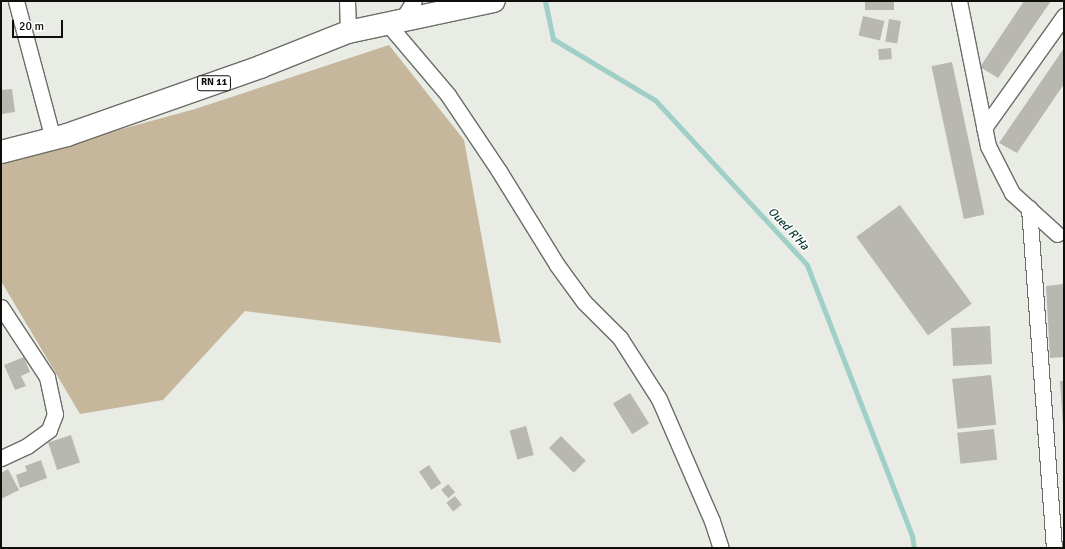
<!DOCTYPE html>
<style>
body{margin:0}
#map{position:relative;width:1065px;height:549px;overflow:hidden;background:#e8ece5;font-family:Signika,sans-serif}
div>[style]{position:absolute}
.green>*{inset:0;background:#c5b69c}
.stream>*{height:5px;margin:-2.5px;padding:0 2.5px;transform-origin:2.5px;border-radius:2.5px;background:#9fcfc6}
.building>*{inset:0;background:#b8b8b0;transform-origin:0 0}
.roads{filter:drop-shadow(1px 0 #6a6e67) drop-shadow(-1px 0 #6a6e67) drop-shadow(0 1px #6a6e67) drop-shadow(0 -1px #6a6e67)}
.street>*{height:15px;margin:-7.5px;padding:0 7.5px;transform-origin:7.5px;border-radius:7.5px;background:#fff}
.primary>*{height:22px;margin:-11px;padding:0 11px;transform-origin:11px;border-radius:11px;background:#fff}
span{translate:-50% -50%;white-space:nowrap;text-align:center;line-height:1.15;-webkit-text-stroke:3px #fff;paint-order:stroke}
.shield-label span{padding:1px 3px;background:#fff;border:1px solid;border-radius:3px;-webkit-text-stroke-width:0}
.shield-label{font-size:10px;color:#0e0f0d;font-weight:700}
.water-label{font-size:12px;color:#07352f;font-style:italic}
.frame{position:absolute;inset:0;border:2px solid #0e0f0d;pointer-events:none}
.scale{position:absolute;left:12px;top:20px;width:51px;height:18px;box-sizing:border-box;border:2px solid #0e0f0d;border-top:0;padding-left:5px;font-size:12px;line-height:14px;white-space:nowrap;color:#0e0f0d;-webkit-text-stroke:3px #fff;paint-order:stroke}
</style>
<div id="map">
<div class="green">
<div style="clip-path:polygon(389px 45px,464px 140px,501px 343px,245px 311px,163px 400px,80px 414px,1px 281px,1px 162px,195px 109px)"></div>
</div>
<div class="stream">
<div style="left:545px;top:1px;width:39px;rotate:78deg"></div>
<div style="left:553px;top:39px;width:119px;rotate:30.9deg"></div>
<div style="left:655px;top:100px;width:224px;rotate:47.3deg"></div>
<div style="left:807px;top:265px;width:291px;rotate:68.8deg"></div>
<div style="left:912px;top:536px;width:12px;rotate:81deg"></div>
</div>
<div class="building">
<div style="left:865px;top:1px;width:29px;height:9px"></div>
<div style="clip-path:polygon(1024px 1px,1051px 1px,998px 78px,980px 67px)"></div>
<div style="left:863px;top:16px;width:22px;height:20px;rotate:13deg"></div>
<div style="left:889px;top:19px;width:12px;height:23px;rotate:9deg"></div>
<div style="left:891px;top:48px;width:11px;height:13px;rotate:85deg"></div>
<div style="clip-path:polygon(1064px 48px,1064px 84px,1017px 153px,999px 143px)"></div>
<div style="left:952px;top:62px;width:156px;height:21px;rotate:78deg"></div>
<div style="clip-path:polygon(12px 89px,15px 112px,1px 114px,1px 90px)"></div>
<div style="left:900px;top:205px;width:122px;height:54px;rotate:54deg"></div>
<div style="clip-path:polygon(1064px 284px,1064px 357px,1050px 358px,1046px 286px)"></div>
<div style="left:990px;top:326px;width:38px;height:39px;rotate:87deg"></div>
<div style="clip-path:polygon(24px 357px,30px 372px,21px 376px,26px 386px,15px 390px,4px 365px)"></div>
<div style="left:991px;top:375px;width:50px;height:39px;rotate:84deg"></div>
<div style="clip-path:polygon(1060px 381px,1064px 381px,1064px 427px,1063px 427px)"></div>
<div style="left:630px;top:393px;width:36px;height:20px;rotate:58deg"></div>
<div style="left:526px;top:426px;width:30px;height:17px;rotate:75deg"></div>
<div style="left:994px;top:429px;width:31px;height:37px;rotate:84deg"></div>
<div style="left:71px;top:435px;width:29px;height:24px;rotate:72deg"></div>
<div style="left:561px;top:436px;width:35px;height:17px;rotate:45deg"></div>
<div style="clip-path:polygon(41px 460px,47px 478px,20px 488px,16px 475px,27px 471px,25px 466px)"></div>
<div style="left:429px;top:465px;width:22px;height:12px;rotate:56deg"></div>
<div style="clip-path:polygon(8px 469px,19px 490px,1px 499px,1px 473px)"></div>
<div style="left:448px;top:484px;width:11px;height:9px;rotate:49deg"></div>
<div style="left:455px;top:496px;width:11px;height:11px;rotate:52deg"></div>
</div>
<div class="roads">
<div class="street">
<div style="left:16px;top:1px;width:143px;rotate:75deg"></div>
<div style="left:347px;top:1px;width:31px;rotate:88deg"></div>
<div style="left:959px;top:1px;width:148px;rotate:78.7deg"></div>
<div style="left:988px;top:146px;width:53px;rotate:62.9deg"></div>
<div style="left:1012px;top:193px;width:61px;rotate:42.3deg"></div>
<div style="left:402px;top:20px;width:22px;rotate:-58deg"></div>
<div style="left:387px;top:23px;width:94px;rotate:49.7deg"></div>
<div style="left:448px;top:95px;width:92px;rotate:56.1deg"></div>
<div style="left:499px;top:171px;width:110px;rotate:58.3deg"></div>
<div style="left:557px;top:265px;width:46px;rotate:53.9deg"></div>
<div style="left:584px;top:302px;width:51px;rotate:45deg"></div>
<div style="left:620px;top:338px;width:72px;rotate:57.4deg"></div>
<div style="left:659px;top:399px;width:133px;rotate:66.5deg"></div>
<div style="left:712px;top:521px;width:28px;rotate:72deg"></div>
<div style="left:984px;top:128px;width:138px;rotate:-54.5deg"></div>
<div style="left:1029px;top:208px;width:341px;rotate:85.8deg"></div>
<div style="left:1px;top:307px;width:84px;rotate:56.7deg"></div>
<div style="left:47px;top:377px;width:38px;rotate:78deg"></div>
<div style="left:55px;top:414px;width:17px;rotate:111deg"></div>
<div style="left:49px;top:430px;width:27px;rotate:144deg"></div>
<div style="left:27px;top:446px;width:29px;rotate:155deg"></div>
</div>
<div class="primary">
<div style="left:1px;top:152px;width:68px;rotate:-14.4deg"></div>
<div style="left:67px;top:135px;width:205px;rotate:-19.4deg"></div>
<div style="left:260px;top:67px;width:95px;rotate:-21.7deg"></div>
<div style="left:348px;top:32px;width:149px;rotate:-12deg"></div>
</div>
</div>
<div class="shield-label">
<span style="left:214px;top:83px">RN 11</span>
</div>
<div class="water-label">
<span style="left:788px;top:229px;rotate:47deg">Oued R'Ha</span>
</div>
<div class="frame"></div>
<div class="scale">20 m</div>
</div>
